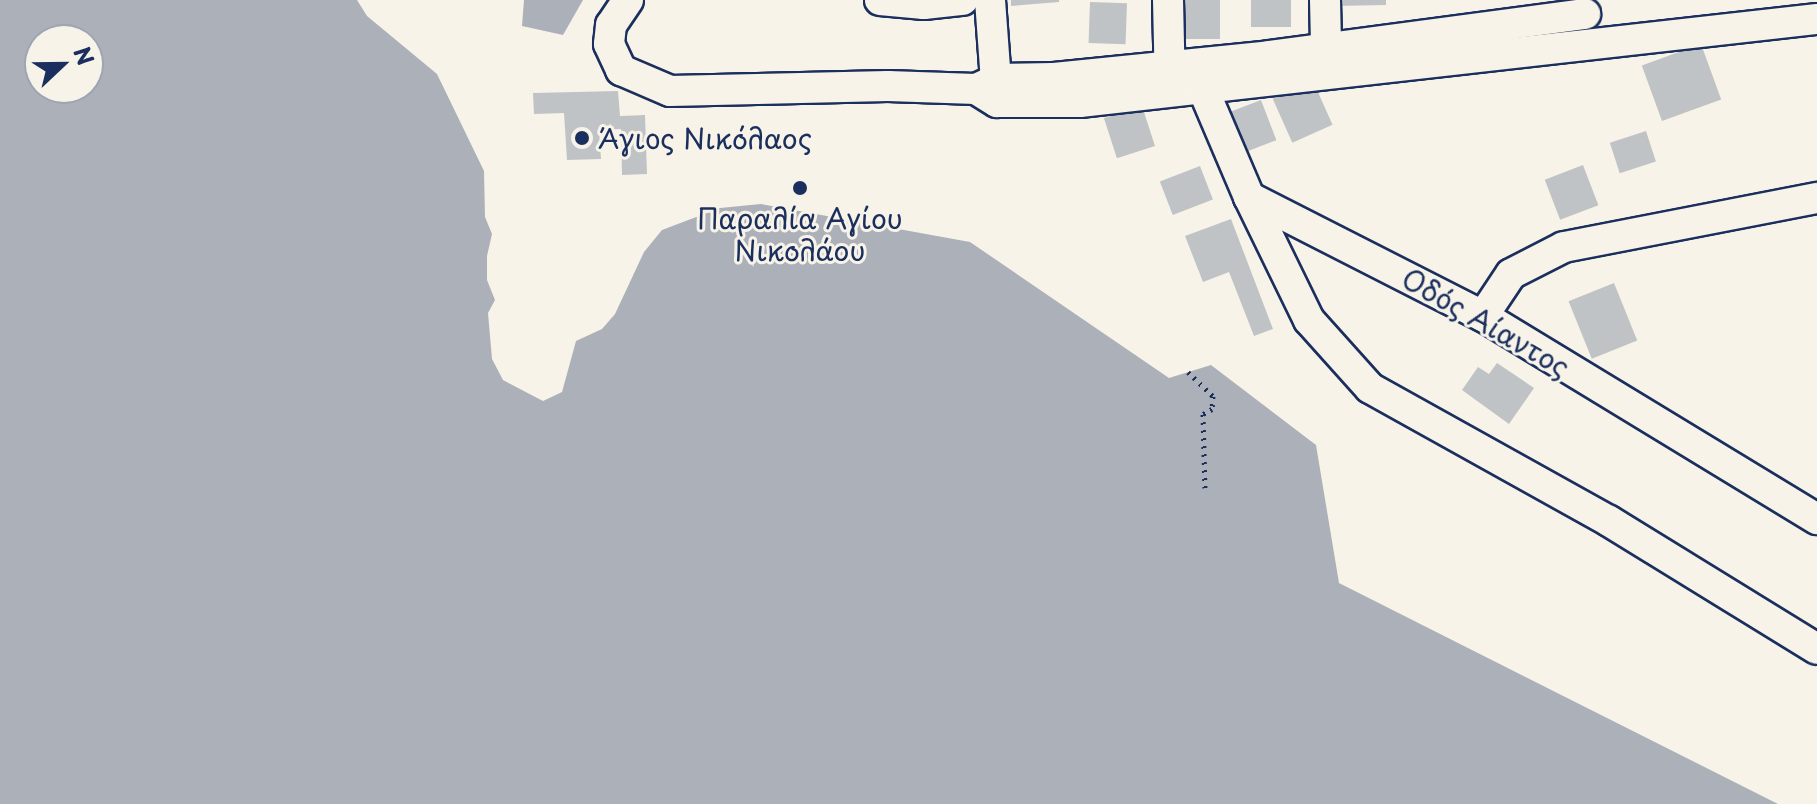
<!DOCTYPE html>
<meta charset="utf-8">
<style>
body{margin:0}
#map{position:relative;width:1817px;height:804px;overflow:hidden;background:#f7f3e8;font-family:"Playpen Sans",sans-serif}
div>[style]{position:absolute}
.water>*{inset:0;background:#acb0b9}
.building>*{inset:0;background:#c0c3c5;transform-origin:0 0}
.path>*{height:5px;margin-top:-2.5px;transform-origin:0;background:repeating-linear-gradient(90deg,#1b2f5e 0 2px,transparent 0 8px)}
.roads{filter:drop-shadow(2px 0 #1b2f5e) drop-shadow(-2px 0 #1b2f5e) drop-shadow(0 2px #1b2f5e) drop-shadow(0 -2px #1b2f5e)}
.minor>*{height:30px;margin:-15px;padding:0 15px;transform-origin:15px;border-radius:15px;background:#f7f3e8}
.dots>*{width:22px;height:22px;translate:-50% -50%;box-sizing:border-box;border:4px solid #f7f3e8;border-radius:50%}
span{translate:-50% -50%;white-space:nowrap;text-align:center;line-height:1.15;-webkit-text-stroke:6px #f7f3e8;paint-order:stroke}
.poi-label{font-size:28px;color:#1b2f5e}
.left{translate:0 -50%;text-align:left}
.street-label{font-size:28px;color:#1b2f5e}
.north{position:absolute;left:24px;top:24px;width:80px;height:80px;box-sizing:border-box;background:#f7f3e8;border:2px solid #9fa5b1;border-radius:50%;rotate:68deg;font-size:22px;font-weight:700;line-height:32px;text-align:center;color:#1b2f5e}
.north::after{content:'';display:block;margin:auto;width:28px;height:36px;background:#1b2f5e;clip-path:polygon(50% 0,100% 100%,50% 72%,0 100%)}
</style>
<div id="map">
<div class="water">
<div style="clip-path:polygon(evenodd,0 0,357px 0,367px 16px,437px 74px,484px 171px,485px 217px,492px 234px,487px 256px,487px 280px,495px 300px,488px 313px,492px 359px,503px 380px,543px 401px,562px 392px,576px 341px,602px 329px,615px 314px,644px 252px,662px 230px,720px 208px,761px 204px,970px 242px,1169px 378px,1211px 365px,1316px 445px,1339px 583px,1778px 804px,0 804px,0 0,88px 40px,88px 88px,40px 88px,40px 40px,88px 40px)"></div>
<div style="clip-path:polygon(524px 0,583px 0,563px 35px,522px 26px)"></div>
</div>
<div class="building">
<div style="clip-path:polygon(1011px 0,1059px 0,1059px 2px,1011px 6px)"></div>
<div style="left:1182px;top:0;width:38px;height:39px"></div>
<div style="left:1251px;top:0;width:40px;height:27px"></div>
<div style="clip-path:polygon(1335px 0,1386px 0,1386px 5px,1335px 6px)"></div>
<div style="left:1090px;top:2px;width:37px;height:41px;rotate:2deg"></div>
<div style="left:1701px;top:44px;width:59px;height:63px;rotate:70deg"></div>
<div style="left:1313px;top:81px;width:48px;height:44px;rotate:66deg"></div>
<div style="clip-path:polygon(618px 91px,620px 116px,645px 115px,647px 174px,622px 175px,621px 129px,599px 130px,601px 159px,567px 160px,564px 113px,534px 114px,533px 93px)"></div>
<div style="left:1261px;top:100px;width:43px;height:35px;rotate:69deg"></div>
<div style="left:1142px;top:106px;width:42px;height:40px;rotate:72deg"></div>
<div style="left:1646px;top:131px;width:32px;height:38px;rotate:72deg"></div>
<div style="left:1583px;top:165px;width:43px;height:41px;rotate:69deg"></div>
<div style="left:1200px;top:166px;width:36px;height:43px;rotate:69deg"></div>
<div style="clip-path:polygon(1231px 219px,1273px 329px,1254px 336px,1229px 272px,1203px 282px,1185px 236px)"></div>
<div style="left:1614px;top:283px;width:62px;height:49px;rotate:68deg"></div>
<div style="clip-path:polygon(1497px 363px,1534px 388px,1509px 424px,1462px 390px,1478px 367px,1489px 374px)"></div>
</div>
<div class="path">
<div style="left:1188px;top:372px;width:35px;rotate:44deg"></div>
<div style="left:1213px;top:396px;width:13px;rotate:94deg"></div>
<div style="left:1212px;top:409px;width:10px;rotate:151deg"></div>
<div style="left:1203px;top:414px;width:74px;rotate:88.5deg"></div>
</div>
<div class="roads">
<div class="minor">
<div style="left:628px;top:0;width:30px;rotate:124deg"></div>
<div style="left:611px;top:25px;width:19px;rotate:96deg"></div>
<div style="left:609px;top:44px;width:29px;rotate:65deg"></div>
<div style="left:621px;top:70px;width:53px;rotate:23.2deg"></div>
<div style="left:670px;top:91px;width:218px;rotate:-1.3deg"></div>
<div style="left:888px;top:86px;width:88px;rotate:2deg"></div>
<div style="left:976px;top:89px;width:25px;rotate:32deg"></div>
<div style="left:997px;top:102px;width:83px"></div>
<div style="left:1080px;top:102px;width:742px;rotate:-6.43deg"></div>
<div style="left:880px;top:0;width:44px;rotate:5.2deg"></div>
<div style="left:924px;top:4px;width:39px;rotate:-6deg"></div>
<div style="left:990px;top:0;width:96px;rotate:85.8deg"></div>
<div style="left:1168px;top:0;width:86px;rotate:88.7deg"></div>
<div style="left:1325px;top:0;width:45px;rotate:88.7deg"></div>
<div style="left:976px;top:89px;width:23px;rotate:-25deg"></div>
<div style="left:997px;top:79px;width:57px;rotate:-1deg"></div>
<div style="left:1054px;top:78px;width:217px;rotate:-5.8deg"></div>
<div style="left:1270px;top:56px;width:318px;rotate:-7.6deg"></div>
<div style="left:1203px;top:89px;width:117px;rotate:66.9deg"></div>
<div style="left:1249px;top:197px;width:263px;rotate:27deg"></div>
<div style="left:1483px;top:316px;width:391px;rotate:31.3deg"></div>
<div style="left:1249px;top:197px;width:137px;rotate:64deg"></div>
<div style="left:1309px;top:320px;width:91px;rotate:48.1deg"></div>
<div style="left:1370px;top:388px;width:274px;rotate:29.1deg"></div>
<div style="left:1609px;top:521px;width:244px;rotate:31.6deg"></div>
<div style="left:1483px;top:316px;width:50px;rotate:-56.3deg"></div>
<div style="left:1511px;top:274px;width:59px;rotate:-27deg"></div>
<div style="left:1564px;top:247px;width:258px;rotate:-11deg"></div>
</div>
</div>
<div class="dots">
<div style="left:582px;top:138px;background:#1b2f5e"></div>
<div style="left:800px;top:188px;background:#1b2f5e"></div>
</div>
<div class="poi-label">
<span class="left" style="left:598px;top:138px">Άγιος Νικόλαος</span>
<span style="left:800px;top:234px">Παραλία Αγίου<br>Νικολάου</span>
</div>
<div class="street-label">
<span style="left:1486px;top:322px;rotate:30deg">Οδός Αίαντος</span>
</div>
<div class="north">N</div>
</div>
